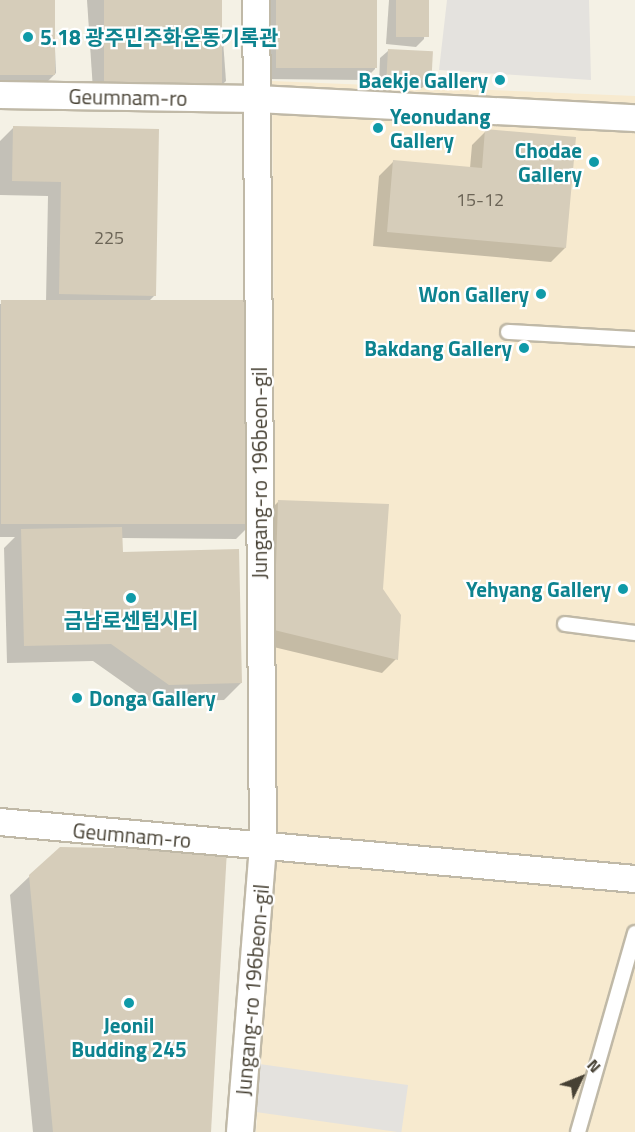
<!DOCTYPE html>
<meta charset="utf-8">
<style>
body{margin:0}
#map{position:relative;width:635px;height:1132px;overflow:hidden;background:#f4f1e5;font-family:"Titillium Web","Noto Sans KR",sans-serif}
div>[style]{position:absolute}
.commercial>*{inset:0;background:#f7eacf}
.parking>*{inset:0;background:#e4e2de;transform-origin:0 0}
.shadow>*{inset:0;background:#0003}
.building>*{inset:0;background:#d6cdba;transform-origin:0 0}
.roads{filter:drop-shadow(2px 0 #c0b9a7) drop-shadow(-2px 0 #c0b9a7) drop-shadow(0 2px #c0b9a7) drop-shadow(0 -2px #c0b9a7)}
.lane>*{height:14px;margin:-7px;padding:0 7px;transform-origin:7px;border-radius:7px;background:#fff}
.street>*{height:26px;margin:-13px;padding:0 13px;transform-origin:13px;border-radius:13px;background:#fff}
.dots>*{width:16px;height:16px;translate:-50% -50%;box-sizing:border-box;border:3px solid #fff;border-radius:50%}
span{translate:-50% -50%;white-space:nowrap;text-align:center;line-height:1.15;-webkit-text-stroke:4.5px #fff;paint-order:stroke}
.number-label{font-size:18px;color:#6b6456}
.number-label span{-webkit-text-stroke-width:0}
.culture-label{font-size:21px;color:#0d838f;font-weight:700}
.left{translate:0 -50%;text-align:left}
.right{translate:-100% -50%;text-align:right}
.street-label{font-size:21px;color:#474134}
.north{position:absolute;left:551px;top:1048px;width:60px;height:60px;-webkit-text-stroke:4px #fff;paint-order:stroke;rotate:47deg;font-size:16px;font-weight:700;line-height:24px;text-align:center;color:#474134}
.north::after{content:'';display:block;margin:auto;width:21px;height:27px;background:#474134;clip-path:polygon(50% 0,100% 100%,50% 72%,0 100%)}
</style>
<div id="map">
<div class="commercial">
<div style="clip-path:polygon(272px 81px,635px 96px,635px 1132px,256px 1132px,277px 817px)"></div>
</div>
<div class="parking">
<div style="clip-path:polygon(447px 0,589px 0,591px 80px,439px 70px)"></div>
<div style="left:408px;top:1085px;width:48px;height:150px;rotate:98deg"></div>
</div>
<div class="shadow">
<div style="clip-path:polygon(0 0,53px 0,56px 73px,39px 90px,0 91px)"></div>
<div style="clip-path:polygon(87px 0,220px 0,226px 81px,208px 98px,94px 105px)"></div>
<div style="clip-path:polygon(267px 0,375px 0,375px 69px,364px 80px,265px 79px)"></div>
<div style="clip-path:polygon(389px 0,427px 0,424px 39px,416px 47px,386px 44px)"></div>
<div style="clip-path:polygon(388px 51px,430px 80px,422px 88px,379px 85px,380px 58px)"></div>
<div style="clip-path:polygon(14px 127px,158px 131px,154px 296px,148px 302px,250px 525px,236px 539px,121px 538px,121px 554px,241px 683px,224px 700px,151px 702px,93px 661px,7px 663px,4px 548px,15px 537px,0 537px,0 304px,46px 302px,48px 196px,0 195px,0 141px)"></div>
<div style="clip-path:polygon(486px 131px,565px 248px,551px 262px,373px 246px,379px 176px,393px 162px,470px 168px,472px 145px)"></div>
<div style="clip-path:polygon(278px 502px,382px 590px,396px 659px,382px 673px,261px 644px,264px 516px)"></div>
<div style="clip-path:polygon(30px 876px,209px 1132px,33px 1132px,10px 895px)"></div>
</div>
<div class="building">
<div style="left:0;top:0;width:55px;height:75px"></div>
<div style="left:104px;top:0;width:118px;height:89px"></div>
<div style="left:276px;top:0;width:101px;height:68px"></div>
<div style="left:396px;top:0;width:33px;height:37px"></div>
<div style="left:388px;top:49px;width:45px;height:29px;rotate:3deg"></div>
<div style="clip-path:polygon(13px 126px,159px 129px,156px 296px,59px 294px,61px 182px,12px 181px)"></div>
<div style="clip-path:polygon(485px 129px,576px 137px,566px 248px,387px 232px,393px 160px,482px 168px)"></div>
<div style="left:1px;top:300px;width:244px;height:224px"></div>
<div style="clip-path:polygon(278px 500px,389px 504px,383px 589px,401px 615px,398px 660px,274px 630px)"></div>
<div style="clip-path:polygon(122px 527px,123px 552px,239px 549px,242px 683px,169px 685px,111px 644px,24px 646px,21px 529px)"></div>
<div style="clip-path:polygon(60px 847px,227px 850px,211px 1132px,53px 1132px,29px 875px)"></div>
</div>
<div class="roads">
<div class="lane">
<div style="left:508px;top:332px;width:127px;rotate:3.2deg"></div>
<div style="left:565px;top:624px;width:71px;rotate:7.3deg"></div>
<div style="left:578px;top:1132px;width:207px;rotate:-74deg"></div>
</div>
<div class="street">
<div style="left:0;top:95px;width:257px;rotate:0.9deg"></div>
<div style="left:257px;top:99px;width:378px;rotate:2.9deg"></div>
<div style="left:0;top:822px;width:638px;rotate:5.13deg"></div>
<div style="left:240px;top:1132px;width:286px;rotate:-85.4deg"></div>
<div style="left:263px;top:847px;width:847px;rotate:-90.47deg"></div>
</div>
</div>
<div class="dots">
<div style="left:28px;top:37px;background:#0f9aa8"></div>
<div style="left:500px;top:80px;background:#0f9aa8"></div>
<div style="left:378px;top:128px;background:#0f9aa8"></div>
<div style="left:594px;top:162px;background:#0f9aa8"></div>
<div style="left:541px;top:294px;background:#0f9aa8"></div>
<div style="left:524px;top:348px;background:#0f9aa8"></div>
<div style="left:623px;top:589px;background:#0f9aa8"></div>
<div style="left:131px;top:598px;background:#0f9aa8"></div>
<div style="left:77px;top:698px;background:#0f9aa8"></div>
<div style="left:129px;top:1003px;background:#0f9aa8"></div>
</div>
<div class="number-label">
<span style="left:480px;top:200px">15-12</span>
<span style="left:109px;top:238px">225</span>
</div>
<div class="culture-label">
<span class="left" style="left:40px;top:37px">5.18 광주민주화운동기록관</span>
<span class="right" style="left:488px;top:80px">Baekje Gallery</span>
<span class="left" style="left:390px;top:128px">Yeonudang<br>Gallery</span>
<span class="right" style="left:582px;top:162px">Chodae<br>Gallery</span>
<span class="right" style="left:529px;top:294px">Won Gallery</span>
<span class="right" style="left:512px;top:348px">Bakdang Gallery</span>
<span class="right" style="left:611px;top:589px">Yehyang Gallery</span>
<span style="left:131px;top:620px">금남로센텀시티</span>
<span class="left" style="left:89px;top:698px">Donga Gallery</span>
<span style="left:129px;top:1037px">Jeonil<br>Budding 245</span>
</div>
<div class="street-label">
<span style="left:128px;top:97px;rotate:1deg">Geumnam-ro</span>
<span style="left:259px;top:473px;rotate:-90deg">Jungang-ro 196beon-gil</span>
<span style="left:132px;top:835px;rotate:5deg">Geumnam-ro</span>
<span style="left:252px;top:990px;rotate:-85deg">Jungang-ro 196beon-gil</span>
</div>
<div class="north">N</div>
</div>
